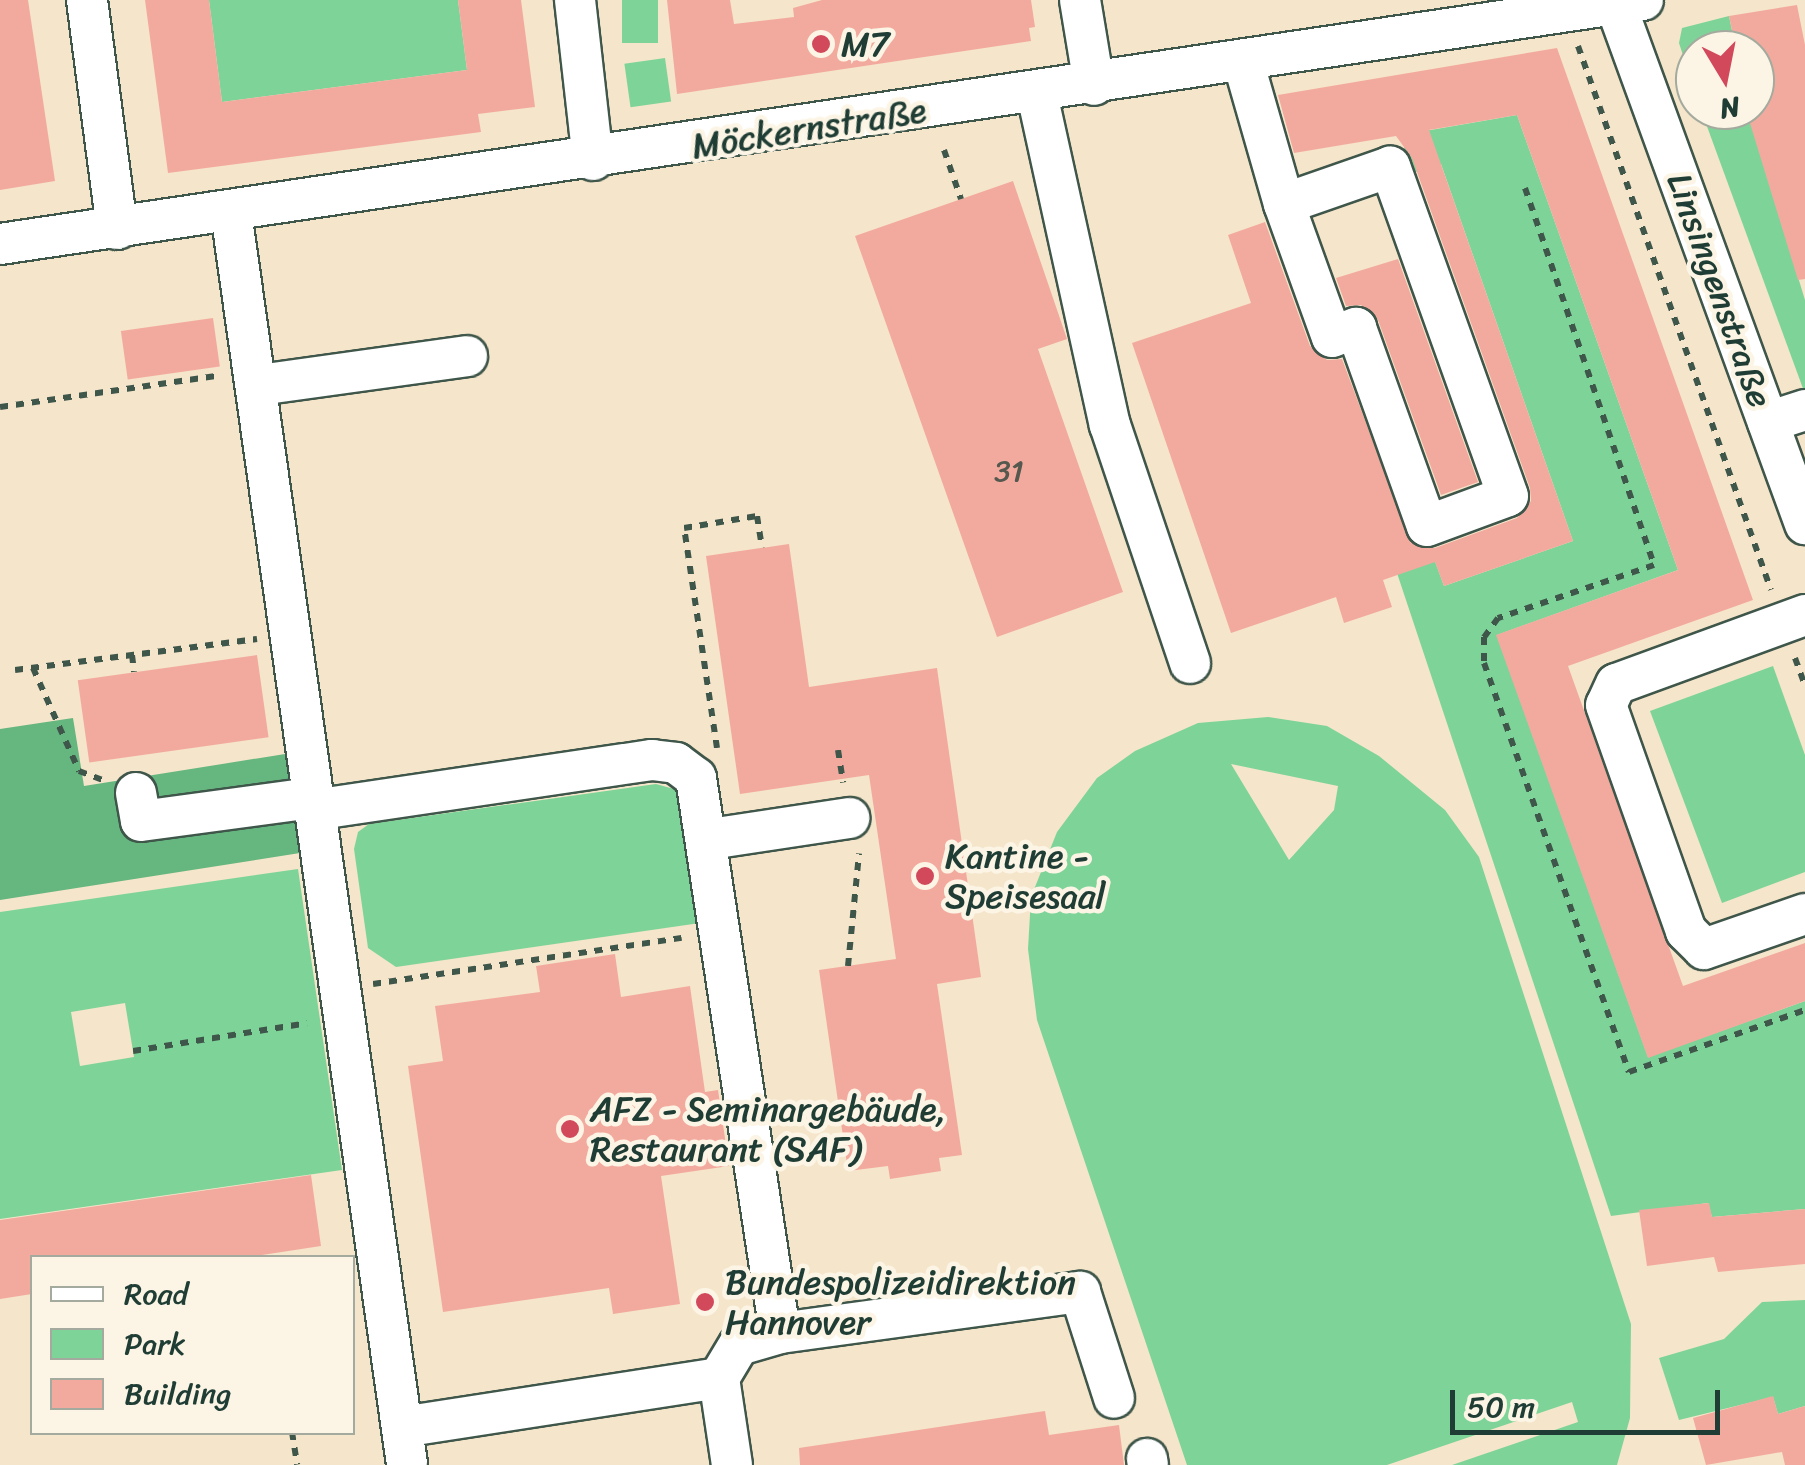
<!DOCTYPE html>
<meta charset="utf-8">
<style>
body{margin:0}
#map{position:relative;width:1805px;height:1465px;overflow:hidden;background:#f5e5ca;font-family:Sriracha,sans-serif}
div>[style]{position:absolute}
.green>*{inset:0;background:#7ed498;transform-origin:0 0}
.forest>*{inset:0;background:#66b680}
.building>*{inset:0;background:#f3aa9e;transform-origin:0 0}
.path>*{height:6px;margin-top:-3px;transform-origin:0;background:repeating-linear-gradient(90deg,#3f564a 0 8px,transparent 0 16px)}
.roads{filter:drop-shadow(2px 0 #3f564a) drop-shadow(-2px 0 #3f564a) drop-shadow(0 2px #3f564a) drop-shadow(0 -2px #3f564a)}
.minor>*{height:40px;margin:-20px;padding:0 20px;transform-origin:20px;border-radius:20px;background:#fff}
.dots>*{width:28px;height:28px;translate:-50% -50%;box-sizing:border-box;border:5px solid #fcf5e5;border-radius:50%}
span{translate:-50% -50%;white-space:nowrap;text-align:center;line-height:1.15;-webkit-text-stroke:9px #fcf5e5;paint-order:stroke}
.number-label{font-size:30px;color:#54584e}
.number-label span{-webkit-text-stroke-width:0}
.poi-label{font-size:35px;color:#1f3d34}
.left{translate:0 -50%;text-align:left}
.street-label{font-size:35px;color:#1f3d34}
.legend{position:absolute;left:30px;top:1255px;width:325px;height:180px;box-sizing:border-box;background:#fcf5e5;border:2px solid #a4ab9e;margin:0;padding:12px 18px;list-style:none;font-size:30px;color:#1f3d34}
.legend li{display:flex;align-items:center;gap:20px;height:50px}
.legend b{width:50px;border:2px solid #a4ab9e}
.north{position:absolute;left:1675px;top:30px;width:100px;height:100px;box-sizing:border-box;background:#fcf5e5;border:2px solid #a4ab9e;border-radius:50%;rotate:170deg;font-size:28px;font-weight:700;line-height:40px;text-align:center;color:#1f3d34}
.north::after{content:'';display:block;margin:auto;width:35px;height:45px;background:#d1495b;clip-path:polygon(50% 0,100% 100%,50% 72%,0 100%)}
.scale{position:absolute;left:1450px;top:1390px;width:270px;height:45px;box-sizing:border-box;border:5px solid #1f3d34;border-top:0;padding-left:12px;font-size:30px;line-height:35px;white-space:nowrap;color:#1f3d34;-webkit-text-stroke:8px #fcf5e5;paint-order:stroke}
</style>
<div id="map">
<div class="green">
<div style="clip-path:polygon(209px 0,458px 0,467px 70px,222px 102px)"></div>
<div style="left:622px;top:0;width:36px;height:43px"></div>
<div style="clip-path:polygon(1729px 16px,1736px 50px,1695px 50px,1695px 92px,1679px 43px,1682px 28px)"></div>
<div style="left:665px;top:58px;width:44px;height:41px;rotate:82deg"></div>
<div style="clip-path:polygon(1701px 110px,1747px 110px,1805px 300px,1805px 394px)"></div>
<div style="clip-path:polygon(1517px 115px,1678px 570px,1497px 635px,1648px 1057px,1805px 1001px,1805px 1209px,1712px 1217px,1708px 1203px,1611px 1216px,1389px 549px,1428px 542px,1444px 586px,1573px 541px,1441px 164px,1409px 174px,1402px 135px)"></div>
<div style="clip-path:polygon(1773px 666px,1805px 755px,1805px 872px,1722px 903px,1650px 711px)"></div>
<div style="clip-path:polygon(evenodd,1268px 717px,1327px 726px,1379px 756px,1445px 810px,1479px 857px,1631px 1324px,1630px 1418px,1617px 1465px,1452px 1465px,1578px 1422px,1572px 1402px,1387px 1465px,1187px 1465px,1037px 1020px,1028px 949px,1031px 897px,1057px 832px,1097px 778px,1135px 751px,1198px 723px,1268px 717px,1231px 764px,1338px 786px,1334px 810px,1289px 860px,1231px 764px)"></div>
<div style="clip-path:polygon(656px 784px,674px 789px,684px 801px,700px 923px,396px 967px,368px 948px,354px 849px,358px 832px,369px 824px)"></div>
<div style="clip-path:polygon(evenodd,298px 869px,342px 1170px,0 1219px,0 912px,298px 869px,125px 1003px,134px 1057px,80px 1066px,71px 1012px,125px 1003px)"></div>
<div style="clip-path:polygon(1805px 1300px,1805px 1406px,1778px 1414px,1773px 1397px,1679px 1420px,1659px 1358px,1724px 1339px,1762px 1302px)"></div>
</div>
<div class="forest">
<div style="clip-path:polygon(73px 718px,84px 786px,285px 754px,300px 853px,0 900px,0 729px)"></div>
</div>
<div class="building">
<div style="clip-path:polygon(0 0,28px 0,55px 181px,0 190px)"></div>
<div style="clip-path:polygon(145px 0,209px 0,222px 102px,467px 70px,458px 0,521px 0,535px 107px,478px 114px,481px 132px,168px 173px)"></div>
<div style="clip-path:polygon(667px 0,730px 0,734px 24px,794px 17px,793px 8px,822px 0,1031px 0,1035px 27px,1029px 28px,1031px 41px,677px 94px)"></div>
<div style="clip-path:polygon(1797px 5px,1805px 45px,1805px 279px,1798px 280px,1746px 110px,1755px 110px,1755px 50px,1736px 50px,1729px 16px)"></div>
<div style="clip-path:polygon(1557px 48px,1753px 600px,1568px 666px,1683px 986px,1805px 943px,1805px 1001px,1648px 1058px,1496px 635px,1678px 570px,1517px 115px,1429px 130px,1573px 541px,1444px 586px,1435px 562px,1383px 580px,1392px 607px,1344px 623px,1336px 597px,1231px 633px,1132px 343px,1251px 303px,1228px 235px,1265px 222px,1310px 346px,1327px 360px,1342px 359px,1411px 543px,1435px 548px,1517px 518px,1531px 501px,1530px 488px,1412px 158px,1396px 136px,1294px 153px,1278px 95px)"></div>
<div style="clip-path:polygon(1013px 181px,1067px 339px,1038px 349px,1123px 592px,997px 637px,855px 236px)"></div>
<div style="clip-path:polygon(1398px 259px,1478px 482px,1441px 495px,1378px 320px,1361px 305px,1346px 306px,1336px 278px)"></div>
<div style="left:213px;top:318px;width:49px;height:93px;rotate:82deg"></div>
<div style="clip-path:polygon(789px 544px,809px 687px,937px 668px,981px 977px,937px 984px,962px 1155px,939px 1158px,941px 1171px,890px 1179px,888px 1166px,848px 1171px,819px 970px,896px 959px,869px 775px,740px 794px,706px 556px)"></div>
<div style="left:257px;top:655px;width:83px;height:181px;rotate:82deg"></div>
<div style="clip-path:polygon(615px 954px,621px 997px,690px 986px,705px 1092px,718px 1090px,729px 1166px,661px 1176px,680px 1304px,613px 1314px,609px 1288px,443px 1312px,408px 1066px,443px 1061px,435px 1006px,540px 992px,536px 966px)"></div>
<div style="clip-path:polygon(311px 1175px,321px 1246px,243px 1258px,32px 1258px,32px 1294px,0 1299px,0 1220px)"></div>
<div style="clip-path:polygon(1709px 1203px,1712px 1217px,1805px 1209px,1805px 1264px,1718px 1272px,1714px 1257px,1647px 1266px,1639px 1210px)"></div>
<div style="clip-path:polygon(1773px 1396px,1778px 1414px,1805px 1406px,1805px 1465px,1785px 1465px,1782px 1452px,1706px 1465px,1693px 1418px)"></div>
<div style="clip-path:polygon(1045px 1411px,1049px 1435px,1119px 1425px,1124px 1465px,800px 1465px,799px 1448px)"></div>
</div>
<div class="path">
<div style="left:1578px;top:46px;width:577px;rotate:70.47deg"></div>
<div style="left:944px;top:150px;width:52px;rotate:70.9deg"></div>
<div style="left:1525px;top:188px;width:398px;rotate:71.1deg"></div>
<div style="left:1654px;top:565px;width:165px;rotate:161.2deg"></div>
<div style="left:1498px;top:618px;width:24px;rotate:126deg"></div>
<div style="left:1484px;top:637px;width:26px;rotate:90deg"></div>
<div style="left:1484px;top:663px;width:434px;rotate:70.5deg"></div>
<div style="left:1629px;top:1072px;width:187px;rotate:-19.4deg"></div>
<div style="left:0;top:407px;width:218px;rotate:-8.2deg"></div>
<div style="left:132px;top:655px;width:17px;rotate:83deg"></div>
<div style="left:1795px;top:658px;width:30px;rotate:70deg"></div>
<div style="left:33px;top:668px;width:113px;rotate:65.9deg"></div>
<div style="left:79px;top:771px;width:26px;rotate:21deg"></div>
<div style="left:15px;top:670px;width:244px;rotate:-7.3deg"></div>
<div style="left:717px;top:748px;width:222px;rotate:-98.5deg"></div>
<div style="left:684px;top:528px;width:74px;rotate:-9.3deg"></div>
<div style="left:757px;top:516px;width:32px;rotate:81deg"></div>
<div style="left:838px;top:750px;width:33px;rotate:81deg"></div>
<div style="left:848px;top:966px;width:113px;rotate:-84.4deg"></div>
<div style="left:373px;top:984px;width:312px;rotate:-8.5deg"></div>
<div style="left:133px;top:1051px;width:176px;rotate:-9.1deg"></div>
<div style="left:292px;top:1432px;width:33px;rotate:81deg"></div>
</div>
<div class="roads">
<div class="minor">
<div style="left:87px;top:0;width:231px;rotate:82.5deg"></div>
<div style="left:575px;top:0;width:161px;rotate:83.6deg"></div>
<div style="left:1080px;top:0;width:86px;rotate:80.6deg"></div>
<div style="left:1614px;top:0;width:558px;rotate:69.97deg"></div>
<div style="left:1243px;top:61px;width:149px;rotate:74deg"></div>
<div style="left:1284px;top:204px;width:141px;rotate:70.2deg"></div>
<div style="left:1332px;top:337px;width:26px;rotate:-21deg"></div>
<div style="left:1356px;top:328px;width:210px;rotate:70.3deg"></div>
<div style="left:1427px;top:526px;width:86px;rotate:-20.3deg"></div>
<div style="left:1508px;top:496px;width:350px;rotate:-109.7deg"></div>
<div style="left:1390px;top:167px;width:112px;rotate:160.8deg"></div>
<div style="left:1037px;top:94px;width:339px;rotate:77.6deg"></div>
<div style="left:1110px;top:425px;width:251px;rotate:71.4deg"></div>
<div style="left:231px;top:212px;width:1265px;rotate:82deg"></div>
<div style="left:0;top:244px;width:1661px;rotate:-8.45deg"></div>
<div style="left:259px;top:385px;width:210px;rotate:-7.9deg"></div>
<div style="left:1768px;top:422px;width:39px;rotate:-18deg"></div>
<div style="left:1805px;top:615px;width:201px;rotate:159.9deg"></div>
<div style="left:1616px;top:684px;width:23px;rotate:115deg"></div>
<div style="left:1606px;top:705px;width:240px;rotate:70.5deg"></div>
<div style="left:1686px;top:931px;width:25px;rotate:45deg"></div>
<div style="left:1704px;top:949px;width:107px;rotate:-19.1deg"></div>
<div style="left:136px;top:793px;width:28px;rotate:80deg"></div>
<div style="left:141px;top:821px;width:173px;rotate:-7.7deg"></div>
<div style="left:313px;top:810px;width:343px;rotate:-8.4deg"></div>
<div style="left:652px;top:760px;width:24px;rotate:7deg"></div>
<div style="left:676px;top:763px;width:25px;rotate:37deg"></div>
<div style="left:696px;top:778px;width:561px;rotate:81.39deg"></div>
<div style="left:710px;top:839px;width:141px;rotate:-8.6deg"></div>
<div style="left:402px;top:1427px;width:321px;rotate:-8.8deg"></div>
<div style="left:1147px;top:1459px;width:6px;rotate:81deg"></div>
<div style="left:732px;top:1465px;width:88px;rotate:-98.5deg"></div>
<div style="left:719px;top:1378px;width:39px;rotate:-59deg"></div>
<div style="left:739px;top:1345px;width:43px;rotate:-16.3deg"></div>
<div style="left:780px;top:1333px;width:303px;rotate:-7.8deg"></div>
<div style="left:1080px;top:1292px;width:111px;rotate:72.2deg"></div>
</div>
</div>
<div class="dots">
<div style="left:821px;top:44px;background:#d1495b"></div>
<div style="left:925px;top:876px;background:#d1495b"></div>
<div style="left:570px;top:1129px;background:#d1495b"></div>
<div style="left:705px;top:1302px;background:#d1495b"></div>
</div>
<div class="number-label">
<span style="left:1009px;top:471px">31</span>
</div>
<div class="poi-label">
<span class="left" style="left:841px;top:44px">M7</span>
<span class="left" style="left:945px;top:876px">Kantine -<br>Speisesaal</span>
<span class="left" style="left:590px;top:1129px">AFZ - Seminargebäude,<br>Restaurant (SAF)</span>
<span class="left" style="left:725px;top:1302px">Bundespolizeidirektion<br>Hannover</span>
</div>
<div class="street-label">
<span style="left:809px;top:128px;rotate:-9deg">Möckernstraße</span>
<span style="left:1720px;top:290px;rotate:70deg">Linsingenstraße</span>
</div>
<ul class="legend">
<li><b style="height:12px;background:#fff"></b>Road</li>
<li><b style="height:28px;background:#7ed498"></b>Park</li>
<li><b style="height:28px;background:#f3aa9e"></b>Building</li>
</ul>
<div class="north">N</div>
<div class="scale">50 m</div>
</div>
